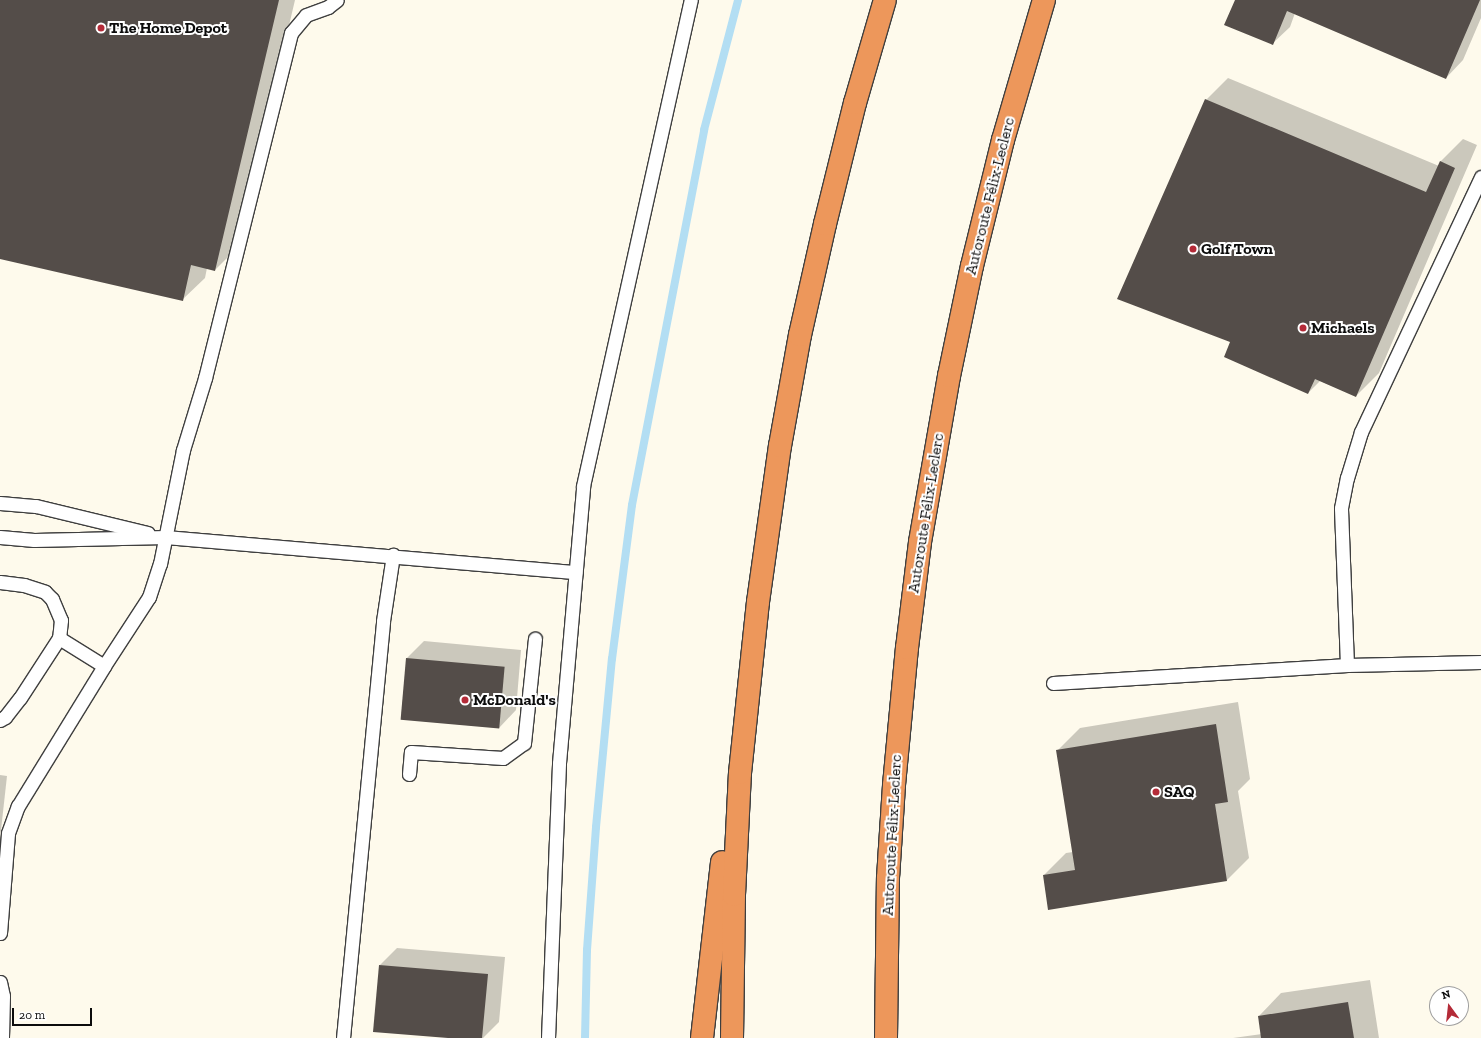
<!DOCTYPE html>
<meta charset="utf-8">
<style>
body{margin:0}
#map{position:relative;width:1481px;height:1038px;overflow:hidden;background:#fefaec;font-family:"Zilla Slab",serif}
div>[style]{position:absolute}
.shadow>*{inset:0;background:#0003}
.stream>*{height:8px;margin:-4px;padding:0 4px;transform-origin:4px;border-radius:4px;background:#b3def3}
.building>*{inset:0;background:#544d49;transform-origin:0 0}
.roads{filter:drop-shadow(1px 0 #3f3f3f) drop-shadow(-1px 0 #3f3f3f) drop-shadow(0 1px #3f3f3f) drop-shadow(0 -1px #3f3f3f)}
.service>*{height:13px;margin:-6.5px;padding:0 6.5px;transform-origin:6.5px;border-radius:6.5px;background:#fff}
.motorway>*{height:22px;margin:-11px;padding:0 11px;transform-origin:11px;border-radius:11px;background:#ed975b}
.dots>*{width:11px;height:11px;translate:-50% -50%;box-sizing:border-box;border:2px solid #fff;border-radius:50%}
span{translate:-50% -50%;white-space:nowrap;text-align:center;line-height:1.15;-webkit-text-stroke:4px #fff;paint-order:stroke}
.poi-label{font-size:16px;color:#0c0c0c;font-weight:700}
.left{translate:0 -50%;text-align:left}
.street-label{font-size:16px;color:#0c0c0c}
.north{position:absolute;left:1429px;top:986px;width:40px;height:40px;box-sizing:border-box;background:#fff;border:1px solid #9e9e9e;border-radius:50%;rotate:345deg;font-size:11px;font-weight:700;line-height:16px;text-align:center;color:#0c0c0c}
.north::after{content:'';display:block;margin:auto;width:14px;height:18px;background:#b42b38;clip-path:polygon(50% 0,100% 100%,50% 72%,0 100%)}
.scale{position:absolute;left:12px;top:1008px;width:80px;height:18px;box-sizing:border-box;border:2px solid #0c0c0c;border-top:0;padding-left:5px;font-size:12px;line-height:14px;white-space:nowrap;color:#0c0c0c;-webkit-text-stroke:3px #fff;paint-order:stroke}
</style>
<div id="map">
<div class="shadow">
<div style="clip-path:polygon(0 0,295px 0,237px 248px,215px 270px,207px 268px,205px 278px,182px 300px,0 258px)"></div>
<div style="clip-path:polygon(1236px 0,1481px 0,1481px 18px,1463px 60px,1446px 78px,1295px 13px,1290px 27px,1272px 44px)"></div>
<div style="clip-path:polygon(1228px 78px,1439px 166px,1440px 162px,1463px 139px,1477px 145px,1379px 373px,1356px 396px,1320px 381px,1308px 393px,1232px 341px,1206px 100px)"></div>
<div style="clip-path:polygon(424px 641px,521px 650px,516px 710px,499px 728px,401px 719px,407px 658px)"></div>
<div style="clip-path:polygon(1238px 702px,1250px 779px,1238px 791px,1249px 858px,1227px 880px,1044px 875px,1066px 853px,1073px 852px,1057px 751px,1080px 728px)"></div>
<div style="clip-path:polygon(0 775px,7px 776px,0 839px)"></div>
<div style="clip-path:polygon(397px 948px,505px 957px,499px 1022px,483px 1038px,460px 1038px,380px 965px)"></div>
<div style="clip-path:polygon(1370px 980px,1379px 1038px,1233px 1038px,1262px 1034px,1259px 1016px,1281px 993px)"></div>
</div>
<div class="stream">
<div style="left:585px;top:1038px;width:88px;rotate:-88.7deg"></div>
<div style="left:587px;top:950px;width:123px;rotate:-85.8deg"></div>
<div style="left:596px;top:827px;width:169px;rotate:-84.6deg"></div>
<div style="left:612px;top:659px;width:155px;rotate:-82.6deg"></div>
<div style="left:632px;top:505px;width:382px;rotate:-79.1deg"></div>
<div style="left:704px;top:130px;width:134px;rotate:-75.3deg"></div>
</div>
<div class="building">
<div style="clip-path:polygon(0 0,279px 0,215px 271px,191px 265px,183px 301px,0 259px)"></div>
<div style="clip-path:polygon(1235px 0,1480px 0,1446px 79px,1287px 11px,1273px 45px,1224px 25px)"></div>
<div style="clip-path:polygon(1205px 99px,1426px 192px,1440px 161px,1455px 168px,1356px 397px,1315px 379px,1308px 394px,1224px 357px,1230px 342px,1117px 299px)"></div>
<div style="left:406px;top:658px;width:99px;height:62px;rotate:5deg"></div>
<div style="clip-path:polygon(1216px 724px,1228px 802px,1215px 804px,1227px 881px,1048px 910px,1043px 875px,1075px 870px,1056px 750px)"></div>
<div style="clip-path:polygon(379px 965px,488px 974px,482px 1038px,448px 1038px,373px 1032px)"></div>
<div style="clip-path:polygon(1348px 1002px,1354px 1038px,1261px 1038px,1258px 1016px)"></div>
</div>
<div class="roads">
<div class="service">
<div style="left:0;top:503px;width:36px;rotate:5deg"></div>
<div style="left:36px;top:506px;width:115px;rotate:13.6deg"></div>
<div style="left:0;top:537px;width:34px;rotate:5deg"></div>
<div style="left:34px;top:540px;width:132px;rotate:-1.3deg"></div>
<div style="left:166px;top:537px;width:411px;rotate:4.9deg"></div>
<div style="left:0;top:582px;width:24px;rotate:7deg"></div>
<div style="left:24px;top:585px;width:22px;rotate:18deg"></div>
<div style="left:45px;top:592px;width:10px;rotate:45deg"></div>
<div style="left:52px;top:599px;width:23px;rotate:67deg"></div>
<div style="left:61px;top:620px;width:18px;rotate:96deg"></div>
<div style="left:1347px;top:665px;width:157px;rotate:-92.2deg"></div>
<div style="left:1341px;top:508px;width:31px;rotate:-79deg"></div>
<div style="left:1347px;top:478px;width:48px;rotate:-73.1deg"></div>
<div style="left:1361px;top:432px;width:282px;rotate:-64.8deg"></div>
<div style="left:1053px;top:683px;width:295px;rotate:-3.5deg"></div>
<div style="left:1347px;top:665px;width:134px;rotate:-1.3deg"></div>
<div style="left:0;top:720px;width:6px;rotate:-31deg"></div>
<div style="left:5px;top:717px;width:24px;rotate:-52deg"></div>
<div style="left:20px;top:698px;width:72px;rotate:-57deg"></div>
<div style="left:59px;top:638px;width:53px;rotate:31.9deg"></div>
<div style="left:409px;top:774px;width:22px;rotate:-85deg"></div>
<div style="left:411px;top:752px;width:92px;rotate:3.7deg"></div>
<div style="left:503px;top:758px;width:26px;rotate:-36deg"></div>
<div style="left:524px;top:743px;width:105px;rotate:-84deg"></div>
<div style="left:0;top:933px;width:100px;rotate:-85.4deg"></div>
<div style="left:8px;top:833px;width:29px;rotate:-70deg"></div>
<div style="left:18px;top:806px;width:164px;rotate:-58.4deg"></div>
<div style="left:104px;top:666px;width:82px;rotate:-56.9deg"></div>
<div style="left:149px;top:597px;width:35px;rotate:-72deg"></div>
<div style="left:160px;top:564px;width:116px;rotate:-78.6deg"></div>
<div style="left:183px;top:450px;width:75px;rotate:-73deg"></div>
<div style="left:205px;top:378px;width:356px;rotate:-76deg"></div>
<div style="left:291px;top:33px;width:23px;rotate:-50deg"></div>
<div style="left:306px;top:15px;width:23px;rotate:-20deg"></div>
<div style="left:328px;top:7px;width:11px;rotate:-38deg"></div>
<div style="left:0;top:982px;width:14px;rotate:78deg"></div>
<div style="left:3px;top:996px;width:42px;rotate:91.4deg"></div>
<div style="left:343px;top:1038px;width:419px;rotate:-84.5deg"></div>
<div style="left:383px;top:621px;width:67px;rotate:-81.4deg"></div>
<div style="left:548px;top:1038px;width:275px;rotate:-87.7deg"></div>
<div style="left:559px;top:763px;width:278px;rotate:-85deg"></div>
<div style="left:583px;top:486px;width:498px;rotate:-77.5deg"></div>
</div>
<div class="motorway">
<div style="left:702px;top:1038px;width:177px;rotate:-83.5deg"></div>
<div style="left:732px;top:1038px;width:143px;rotate:-89.2deg"></div>
<div style="left:734px;top:895px;width:122px;rotate:-87.2deg"></div>
<div style="left:740px;top:773px;width:172px;rotate:-84deg"></div>
<div style="left:758px;top:602px;width:158px;rotate:-82deg"></div>
<div style="left:780px;top:446px;width:113px;rotate:-79.8deg"></div>
<div style="left:800px;top:335px;width:114px;rotate:-77.3deg"></div>
<div style="left:825px;top:224px;width:125px;rotate:-76.1deg"></div>
<div style="left:855px;top:103px;width:107px;rotate:-73.8deg"></div>
<div style="left:886px;top:1038px;width:160px;rotate:-89.3deg"></div>
<div style="left:888px;top:878px;width:93px;rotate:-86.3deg"></div>
<div style="left:894px;top:785px;width:138px;rotate:-84.6deg"></div>
<div style="left:907px;top:648px;width:107px;rotate:-83deg"></div>
<div style="left:920px;top:542px;width:169px;rotate:-80.1deg"></div>
<div style="left:949px;top:376px;width:112px;rotate:-78.2deg"></div>
<div style="left:972px;top:266px;width:130px;rotate:-76.2deg"></div>
<div style="left:1003px;top:140px;width:146px;rotate:-73.7deg"></div>
</div>
</div>
<div class="dots">
<div style="left:101px;top:28px;background:#b42b38"></div>
<div style="left:1193px;top:249px;background:#b42b38"></div>
<div style="left:1303px;top:328px;background:#b42b38"></div>
<div style="left:465px;top:700px;background:#b42b38"></div>
<div style="left:1156px;top:792px;background:#b42b38"></div>
</div>
<div class="poi-label">
<span class="left" style="left:109px;top:28px">The Home Depot</span>
<span class="left" style="left:1201px;top:249px">Golf Town</span>
<span class="left" style="left:1311px;top:328px">Michaels</span>
<span class="left" style="left:473px;top:700px">McDonald's</span>
<span class="left" style="left:1164px;top:792px">SAQ</span>
</div>
<div class="street-label">
<span style="left:990px;top:196px;rotate:-76deg">Autoroute Félix-Leclerc</span>
<span style="left:926px;top:513px;rotate:-81deg">Autoroute Félix-Leclerc</span>
<span style="left:892px;top:835px;rotate:-87deg">Autoroute Félix-Leclerc</span>
</div>
<div class="north">N</div>
<div class="scale">20 m</div>
</div>
